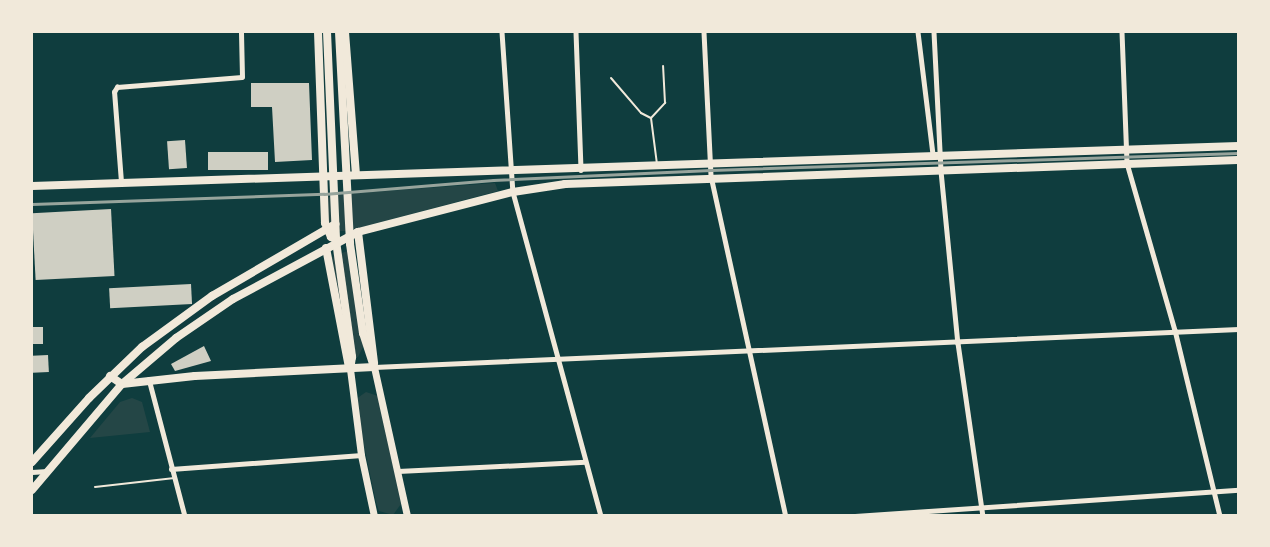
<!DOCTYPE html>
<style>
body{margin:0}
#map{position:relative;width:1270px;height:547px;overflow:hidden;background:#0f3d3e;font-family:Literata,serif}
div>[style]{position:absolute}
.green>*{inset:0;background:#244646}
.building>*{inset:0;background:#cfcfc3;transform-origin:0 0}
.service>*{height:2px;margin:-1px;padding:0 1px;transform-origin:1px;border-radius:1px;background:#f1e9da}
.minor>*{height:4.5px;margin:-2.25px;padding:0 2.25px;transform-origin:2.25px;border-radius:2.25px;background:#f1e9da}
.secondary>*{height:7px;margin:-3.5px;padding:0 3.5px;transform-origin:3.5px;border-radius:3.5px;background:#f1e9da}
.primary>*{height:8px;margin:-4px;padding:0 4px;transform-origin:4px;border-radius:4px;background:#f1e9da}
.rail>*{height:3px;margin:-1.5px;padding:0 1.5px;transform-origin:1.5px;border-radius:1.5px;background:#97a49c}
span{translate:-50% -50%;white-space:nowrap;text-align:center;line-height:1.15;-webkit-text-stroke:6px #f1e9da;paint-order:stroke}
.frame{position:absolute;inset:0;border:33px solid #f1e9da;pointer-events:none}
</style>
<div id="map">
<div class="green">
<div style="clip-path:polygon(495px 183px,498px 191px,347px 231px,331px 231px,321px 209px,325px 198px,345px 194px)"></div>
<div style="clip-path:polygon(347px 251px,364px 345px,358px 357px,353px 356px,339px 313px,332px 257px)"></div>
<div style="clip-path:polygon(366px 392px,378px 396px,401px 504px,393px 515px,379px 511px,376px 502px,356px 408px,356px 399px)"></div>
<div style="clip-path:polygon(132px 398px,142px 402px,150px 432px,90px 438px,120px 402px)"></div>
</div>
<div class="building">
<div style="clip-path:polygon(251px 83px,309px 83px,312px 160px,275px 162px,272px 107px,251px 107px)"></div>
<div style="left:185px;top:140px;width:28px;height:18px;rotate:86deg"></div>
<div style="left:208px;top:152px;width:60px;height:18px"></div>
<div style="left:111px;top:209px;width:67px;height:79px;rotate:87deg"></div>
<div style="left:191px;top:284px;width:20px;height:82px;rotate:87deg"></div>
<div style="left:32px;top:327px;width:11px;height:17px"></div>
<div style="clip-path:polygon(204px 346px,211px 361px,175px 371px,171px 364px)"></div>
<div style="left:48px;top:355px;width:17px;height:16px;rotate:87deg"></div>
</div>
<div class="service">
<div style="left:611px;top:78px;width:46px;rotate:49.4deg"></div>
<div style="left:641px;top:113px;width:11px;rotate:27deg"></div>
<div style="left:651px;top:118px;width:46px;rotate:82.6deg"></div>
<div style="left:651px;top:118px;width:21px;rotate:-47deg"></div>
<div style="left:665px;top:103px;width:37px;rotate:-93deg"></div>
<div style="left:95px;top:487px;width:80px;rotate:-6.5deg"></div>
</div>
<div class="minor">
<div style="left:502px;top:32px;width:160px;rotate:86.1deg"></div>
<div style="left:513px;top:192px;width:336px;rotate:74.8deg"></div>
<div style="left:576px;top:32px;width:138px;rotate:87.9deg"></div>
<div style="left:704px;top:32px;width:144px;rotate:87.2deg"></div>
<div style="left:711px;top:176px;width:348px;rotate:77.6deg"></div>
<div style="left:918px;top:32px;width:124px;rotate:83deg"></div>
<div style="left:934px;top:32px;width:139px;rotate:87.1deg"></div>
<div style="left:941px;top:171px;width:173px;rotate:84.4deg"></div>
<div style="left:958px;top:343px;width:175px;rotate:81.8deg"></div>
<div style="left:1122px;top:32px;width:131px;rotate:87.8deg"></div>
<div style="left:1127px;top:163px;width:174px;rotate:74deg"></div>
<div style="left:1175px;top:330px;width:191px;rotate:76.4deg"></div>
<div style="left:121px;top:182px;width:90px;rotate:-94.4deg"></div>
<div style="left:114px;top:92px;width:6px;rotate:-59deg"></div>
<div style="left:117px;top:87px;width:125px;rotate:-4.6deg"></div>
<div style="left:242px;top:77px;width:45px;rotate:-91.3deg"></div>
<div style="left:374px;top:367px;width:865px;rotate:-2.52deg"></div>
<div style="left:149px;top:379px;width:142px;rotate:75.3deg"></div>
<div style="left:171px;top:469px;width:191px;rotate:-4.2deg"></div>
<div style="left:398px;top:471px;width:187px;rotate:-2.8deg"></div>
<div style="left:32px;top:472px;width:15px;rotate:-4deg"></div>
<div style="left:855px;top:516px;width:384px;rotate:-3.9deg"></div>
</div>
<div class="secondary">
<div style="left:374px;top:367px;width:153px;rotate:77.5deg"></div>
<div style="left:350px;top:369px;width:87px;rotate:82.7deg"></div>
<div style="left:361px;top:455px;width:62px;rotate:78deg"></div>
</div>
<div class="primary">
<div style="left:318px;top:32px;width:191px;rotate:87.9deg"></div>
<div style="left:325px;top:223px;width:15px;rotate:67deg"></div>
<div style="left:331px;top:237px;width:9px;rotate:27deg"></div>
<div style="left:327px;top:32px;width:209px;rotate:87.5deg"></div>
<div style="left:336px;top:241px;width:117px;rotate:82.1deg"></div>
<div style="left:352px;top:357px;width:12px;rotate:99deg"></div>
<div style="left:339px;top:32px;width:212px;rotate:87deg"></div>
<div style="left:350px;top:244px;width:90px;rotate:81.7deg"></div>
<div style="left:363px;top:333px;width:36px;rotate:72deg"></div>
<div style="left:345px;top:32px;width:142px;rotate:85.6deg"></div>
<div style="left:32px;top:186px;width:1207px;rotate:-1.9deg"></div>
<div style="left:358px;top:232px;width:132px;rotate:83deg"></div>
<div style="left:326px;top:248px;width:121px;rotate:79.1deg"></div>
<div style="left:110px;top:376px;width:14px;rotate:34deg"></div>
<div style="left:122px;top:384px;width:73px;rotate:-6.3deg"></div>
<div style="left:195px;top:376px;width:179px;rotate:-2.9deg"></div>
<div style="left:32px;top:462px;width:86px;rotate:-48.3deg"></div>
<div style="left:89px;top:398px;width:74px;rotate:-43.9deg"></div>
<div style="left:142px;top:347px;width:87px;rotate:-36.1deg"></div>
<div style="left:212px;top:296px;width:143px;rotate:-30.3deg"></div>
<div style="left:32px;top:490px;width:139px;rotate:-49.7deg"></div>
<div style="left:122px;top:384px;width:71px;rotate:-40.4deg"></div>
<div style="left:176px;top:338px;width:69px;rotate:-34.4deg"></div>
<div style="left:233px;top:299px;width:142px;rotate:-28.2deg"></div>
<div style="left:358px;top:232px;width:160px;rotate:-14.5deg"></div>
<div style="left:513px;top:192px;width:53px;rotate:-8.7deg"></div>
<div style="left:565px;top:184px;width:673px;rotate:-2.04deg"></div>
</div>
<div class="rail">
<div style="left:32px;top:204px;width:292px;rotate:-2deg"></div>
<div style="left:324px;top:194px;width:170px;rotate:-4.7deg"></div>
<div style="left:493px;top:180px;width:218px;rotate:-2.6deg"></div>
<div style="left:711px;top:170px;width:527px;rotate:-1.85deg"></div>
</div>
<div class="frame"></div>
</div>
